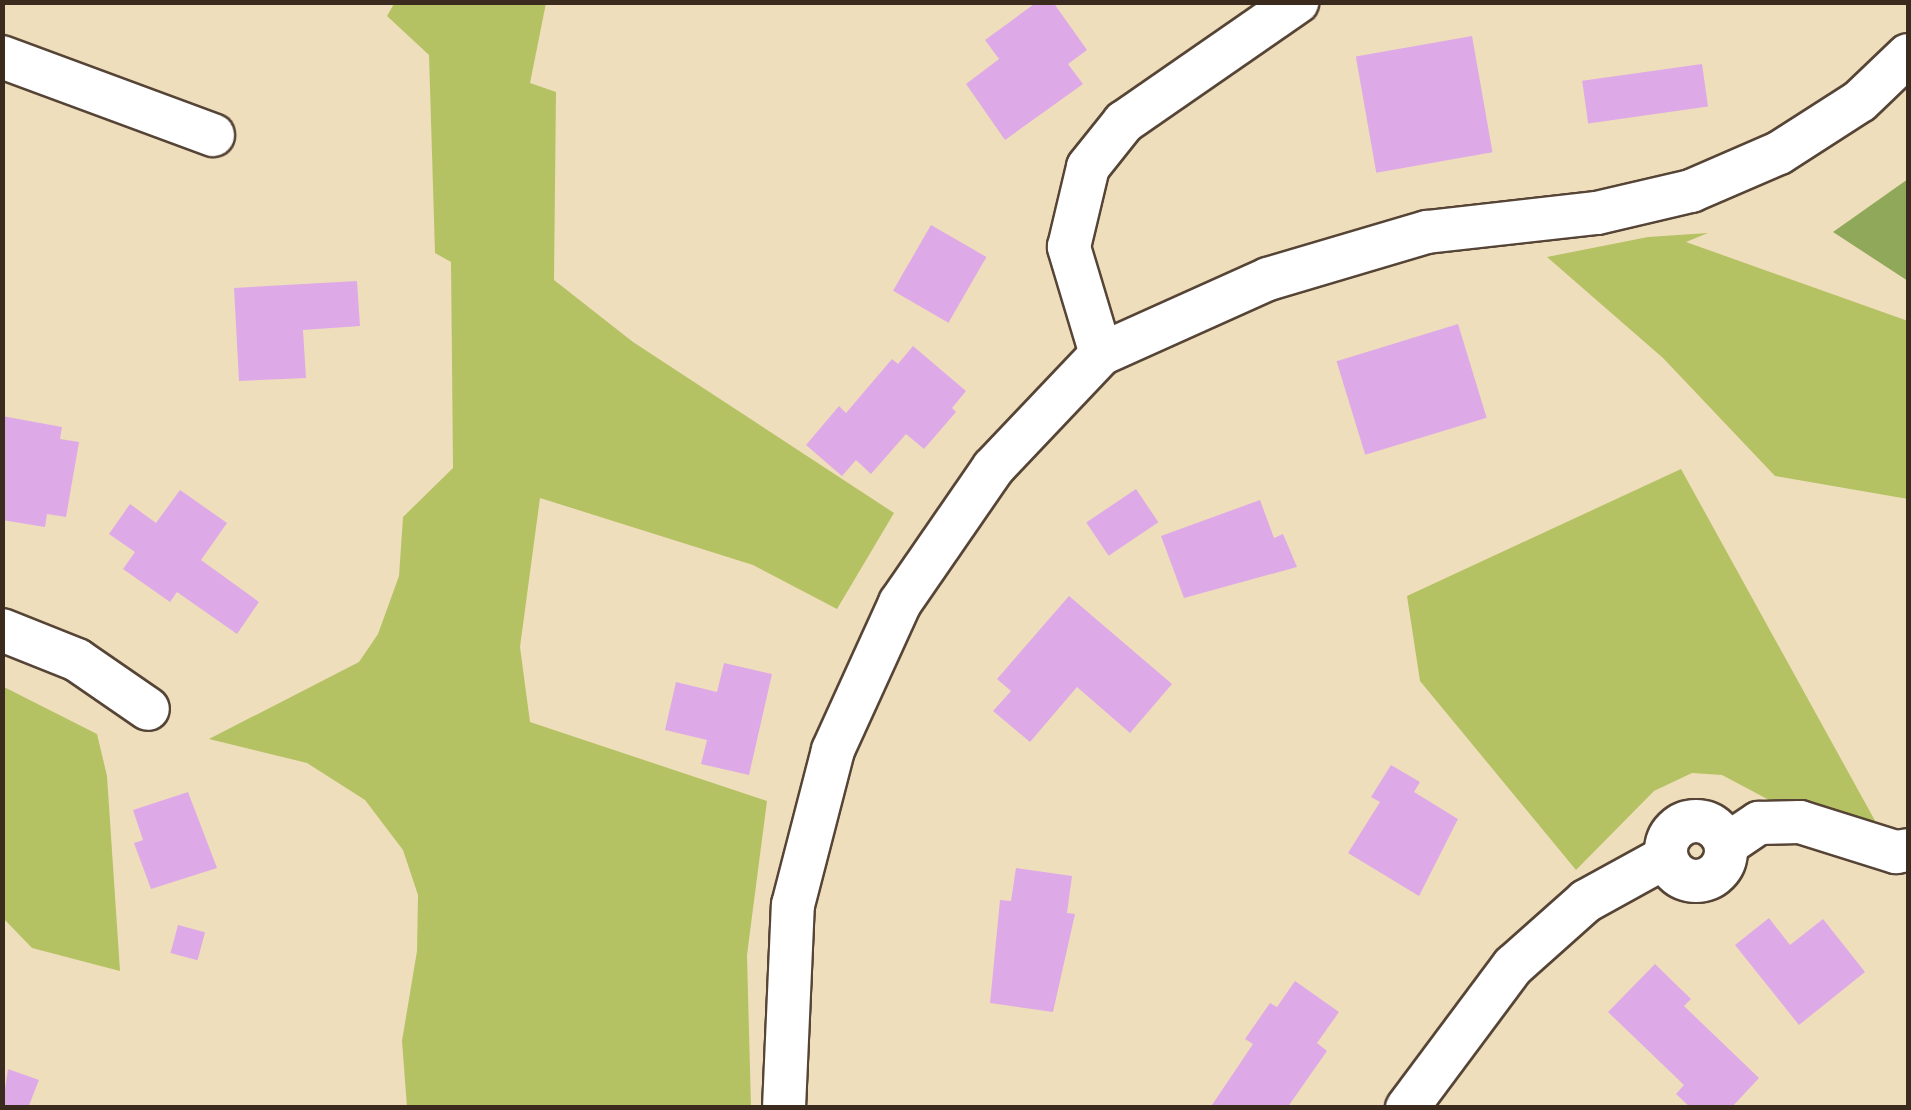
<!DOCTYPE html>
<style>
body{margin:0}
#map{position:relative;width:1911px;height:1110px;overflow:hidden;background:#efdebc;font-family:Vollkorn,serif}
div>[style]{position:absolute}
.green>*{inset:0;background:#b5c264}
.forest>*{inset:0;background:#90a85a}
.building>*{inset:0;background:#ddaae7;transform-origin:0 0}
.roads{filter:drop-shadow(2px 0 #564536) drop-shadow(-2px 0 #564536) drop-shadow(0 2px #564536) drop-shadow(0 -2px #564536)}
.minor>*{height:42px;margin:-21px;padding:0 21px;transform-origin:21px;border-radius:21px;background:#fff}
.minor>.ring{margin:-21px;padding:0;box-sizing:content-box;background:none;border:42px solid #fff;border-radius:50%}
span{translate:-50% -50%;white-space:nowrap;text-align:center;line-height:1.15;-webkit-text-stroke:8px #fdfcf7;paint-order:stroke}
.frame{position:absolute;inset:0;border:5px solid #3b2a1e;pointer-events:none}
</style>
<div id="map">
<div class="green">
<div style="clip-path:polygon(395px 2px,546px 3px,530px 83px,556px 92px,554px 280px,633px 342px,894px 513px,837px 609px,753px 565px,540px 498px,520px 647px,530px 722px,767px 801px,747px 955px,751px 1107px,407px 1107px,402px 1041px,417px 951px,418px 895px,403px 850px,365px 800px,307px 763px,209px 739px,359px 662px,378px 634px,399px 576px,403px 517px,453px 468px,451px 262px,435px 253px,429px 55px,387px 16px)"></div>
<div style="clip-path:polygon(1708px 233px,1686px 242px,1908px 321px,1908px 499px,1775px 476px,1663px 358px,1547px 257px,1648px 237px)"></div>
<div style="clip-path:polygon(1681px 469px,1884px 837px,1786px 809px,1722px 775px,1692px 773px,1654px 791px,1576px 870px,1420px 681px,1407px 596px)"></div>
<div style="clip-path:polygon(2px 686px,97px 734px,107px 776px,120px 971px,32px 948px,3px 918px)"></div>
</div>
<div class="forest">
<div style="clip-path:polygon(1908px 179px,1908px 281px,1833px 232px)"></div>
</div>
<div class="building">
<div style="clip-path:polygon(1037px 2px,1053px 2px,1087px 50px,1068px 64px,1083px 84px,1005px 140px,966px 84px,999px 59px,985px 40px)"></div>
<div style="left:1472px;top:36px;width:118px;height:118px;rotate:80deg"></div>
<div style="left:1702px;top:64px;width:43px;height:121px;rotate:82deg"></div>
<div style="left:931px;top:225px;width:64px;height:76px;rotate:30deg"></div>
<div style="clip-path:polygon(357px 281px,360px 326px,303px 330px,306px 378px,239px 381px,234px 288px)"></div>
<div style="left:1458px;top:324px;width:98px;height:127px;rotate:73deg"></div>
<div style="clip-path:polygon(913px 346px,966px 391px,952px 408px,956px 412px,924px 449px,906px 434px,871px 474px,856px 460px,842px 476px,806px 445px,839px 406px,846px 413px,892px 359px,898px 364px)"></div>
<div style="clip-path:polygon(2px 416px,62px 427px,60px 439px,79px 442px,66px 517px,47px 514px,45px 527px,2px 520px)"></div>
<div style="left:1136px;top:489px;width:40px;height:60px;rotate:56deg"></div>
<div style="clip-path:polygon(180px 490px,227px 523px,201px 560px,259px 602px,237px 634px,177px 592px,170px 602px,123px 569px,135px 552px,109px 534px,130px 504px,156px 523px)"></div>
<div style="clip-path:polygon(1260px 500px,1274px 538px,1283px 534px,1297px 567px,1184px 598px,1161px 536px)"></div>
<div style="clip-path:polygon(1069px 596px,1172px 684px,1130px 733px,1077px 687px,1030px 742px,993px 711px,1011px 691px,997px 679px)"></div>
<div style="clip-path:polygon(724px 663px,772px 674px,749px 775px,701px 764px,707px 740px,665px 730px,676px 682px,717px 692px)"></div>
<div style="clip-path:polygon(1391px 765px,1420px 782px,1414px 792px,1458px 819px,1419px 896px,1348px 853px,1380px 802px,1371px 797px)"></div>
<div style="clip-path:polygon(188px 792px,217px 868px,151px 889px,134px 843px,143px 840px,133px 810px)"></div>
<div style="clip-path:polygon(1016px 868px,1072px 876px,1067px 913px,1075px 914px,1053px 1012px,990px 1003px,1000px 900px,1011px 901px)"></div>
<div style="clip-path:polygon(1769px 918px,1790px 945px,1823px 919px,1865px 972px,1799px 1025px,1735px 945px)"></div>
<div style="left:178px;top:925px;width:28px;height:29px;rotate:15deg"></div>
<div style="clip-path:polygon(1655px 964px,1691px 999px,1684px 1006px,1759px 1078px,1731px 1108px,1691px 1108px,1676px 1094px,1684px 1085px,1608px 1012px)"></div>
<div style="clip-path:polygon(1295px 981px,1339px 1012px,1317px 1043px,1327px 1051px,1287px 1108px,1210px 1108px,1253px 1044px,1245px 1039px,1270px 1003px,1277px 1007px)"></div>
<div style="clip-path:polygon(8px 1069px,39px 1080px,28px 1108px,2px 1108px)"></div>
</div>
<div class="roads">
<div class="minor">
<div style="left:2px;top:57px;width:225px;rotate:20.3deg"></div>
<div style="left:1101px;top:354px;width:112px;rotate:-106.7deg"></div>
<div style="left:1069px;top:247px;width:82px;rotate:-76.6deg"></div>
<div style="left:1088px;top:167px;width:58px;rotate:-51.3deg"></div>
<div style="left:1124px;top:122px;width:211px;rotate:-34.7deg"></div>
<div style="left:2px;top:630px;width:81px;rotate:21.8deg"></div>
<div style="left:77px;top:660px;width:86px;rotate:34.6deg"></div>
<div class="ring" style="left:1666px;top:821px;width:18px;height:18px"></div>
<div style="left:1726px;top:845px;width:40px;rotate:-34deg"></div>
<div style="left:1759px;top:823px;width:41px;rotate:-1.4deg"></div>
<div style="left:1800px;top:822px;width:101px;rotate:17.4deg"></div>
<div style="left:1896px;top:852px;width:12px;rotate:-9deg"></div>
<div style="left:784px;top:1108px;width:203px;rotate:-87.5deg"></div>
<div style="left:793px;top:905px;width:160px;rotate:-75.5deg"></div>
<div style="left:833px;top:750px;width:162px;rotate:-65.5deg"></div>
<div style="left:900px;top:603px;width:164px;rotate:-55.4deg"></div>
<div style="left:993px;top:468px;width:157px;rotate:-46.5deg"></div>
<div style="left:1101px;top:354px;width:183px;rotate:-24.2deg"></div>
<div style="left:1268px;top:279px;width:166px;rotate:-16.5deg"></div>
<div style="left:1427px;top:232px;width:171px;rotate:-6.4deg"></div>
<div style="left:1597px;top:213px;width:97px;rotate:-13.2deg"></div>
<div style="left:1691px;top:191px;width:96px;rotate:-23.4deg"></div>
<div style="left:1779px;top:153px;width:96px;rotate:-32.7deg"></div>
<div style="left:1860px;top:101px;width:66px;rotate:-43.8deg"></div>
<div style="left:1407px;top:1108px;width:177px;rotate:-53.3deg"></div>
<div style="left:1513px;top:966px;width:98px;rotate:-41.7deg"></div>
<div style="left:1586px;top:901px;width:91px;rotate:-28.8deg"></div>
</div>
</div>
<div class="frame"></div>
</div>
